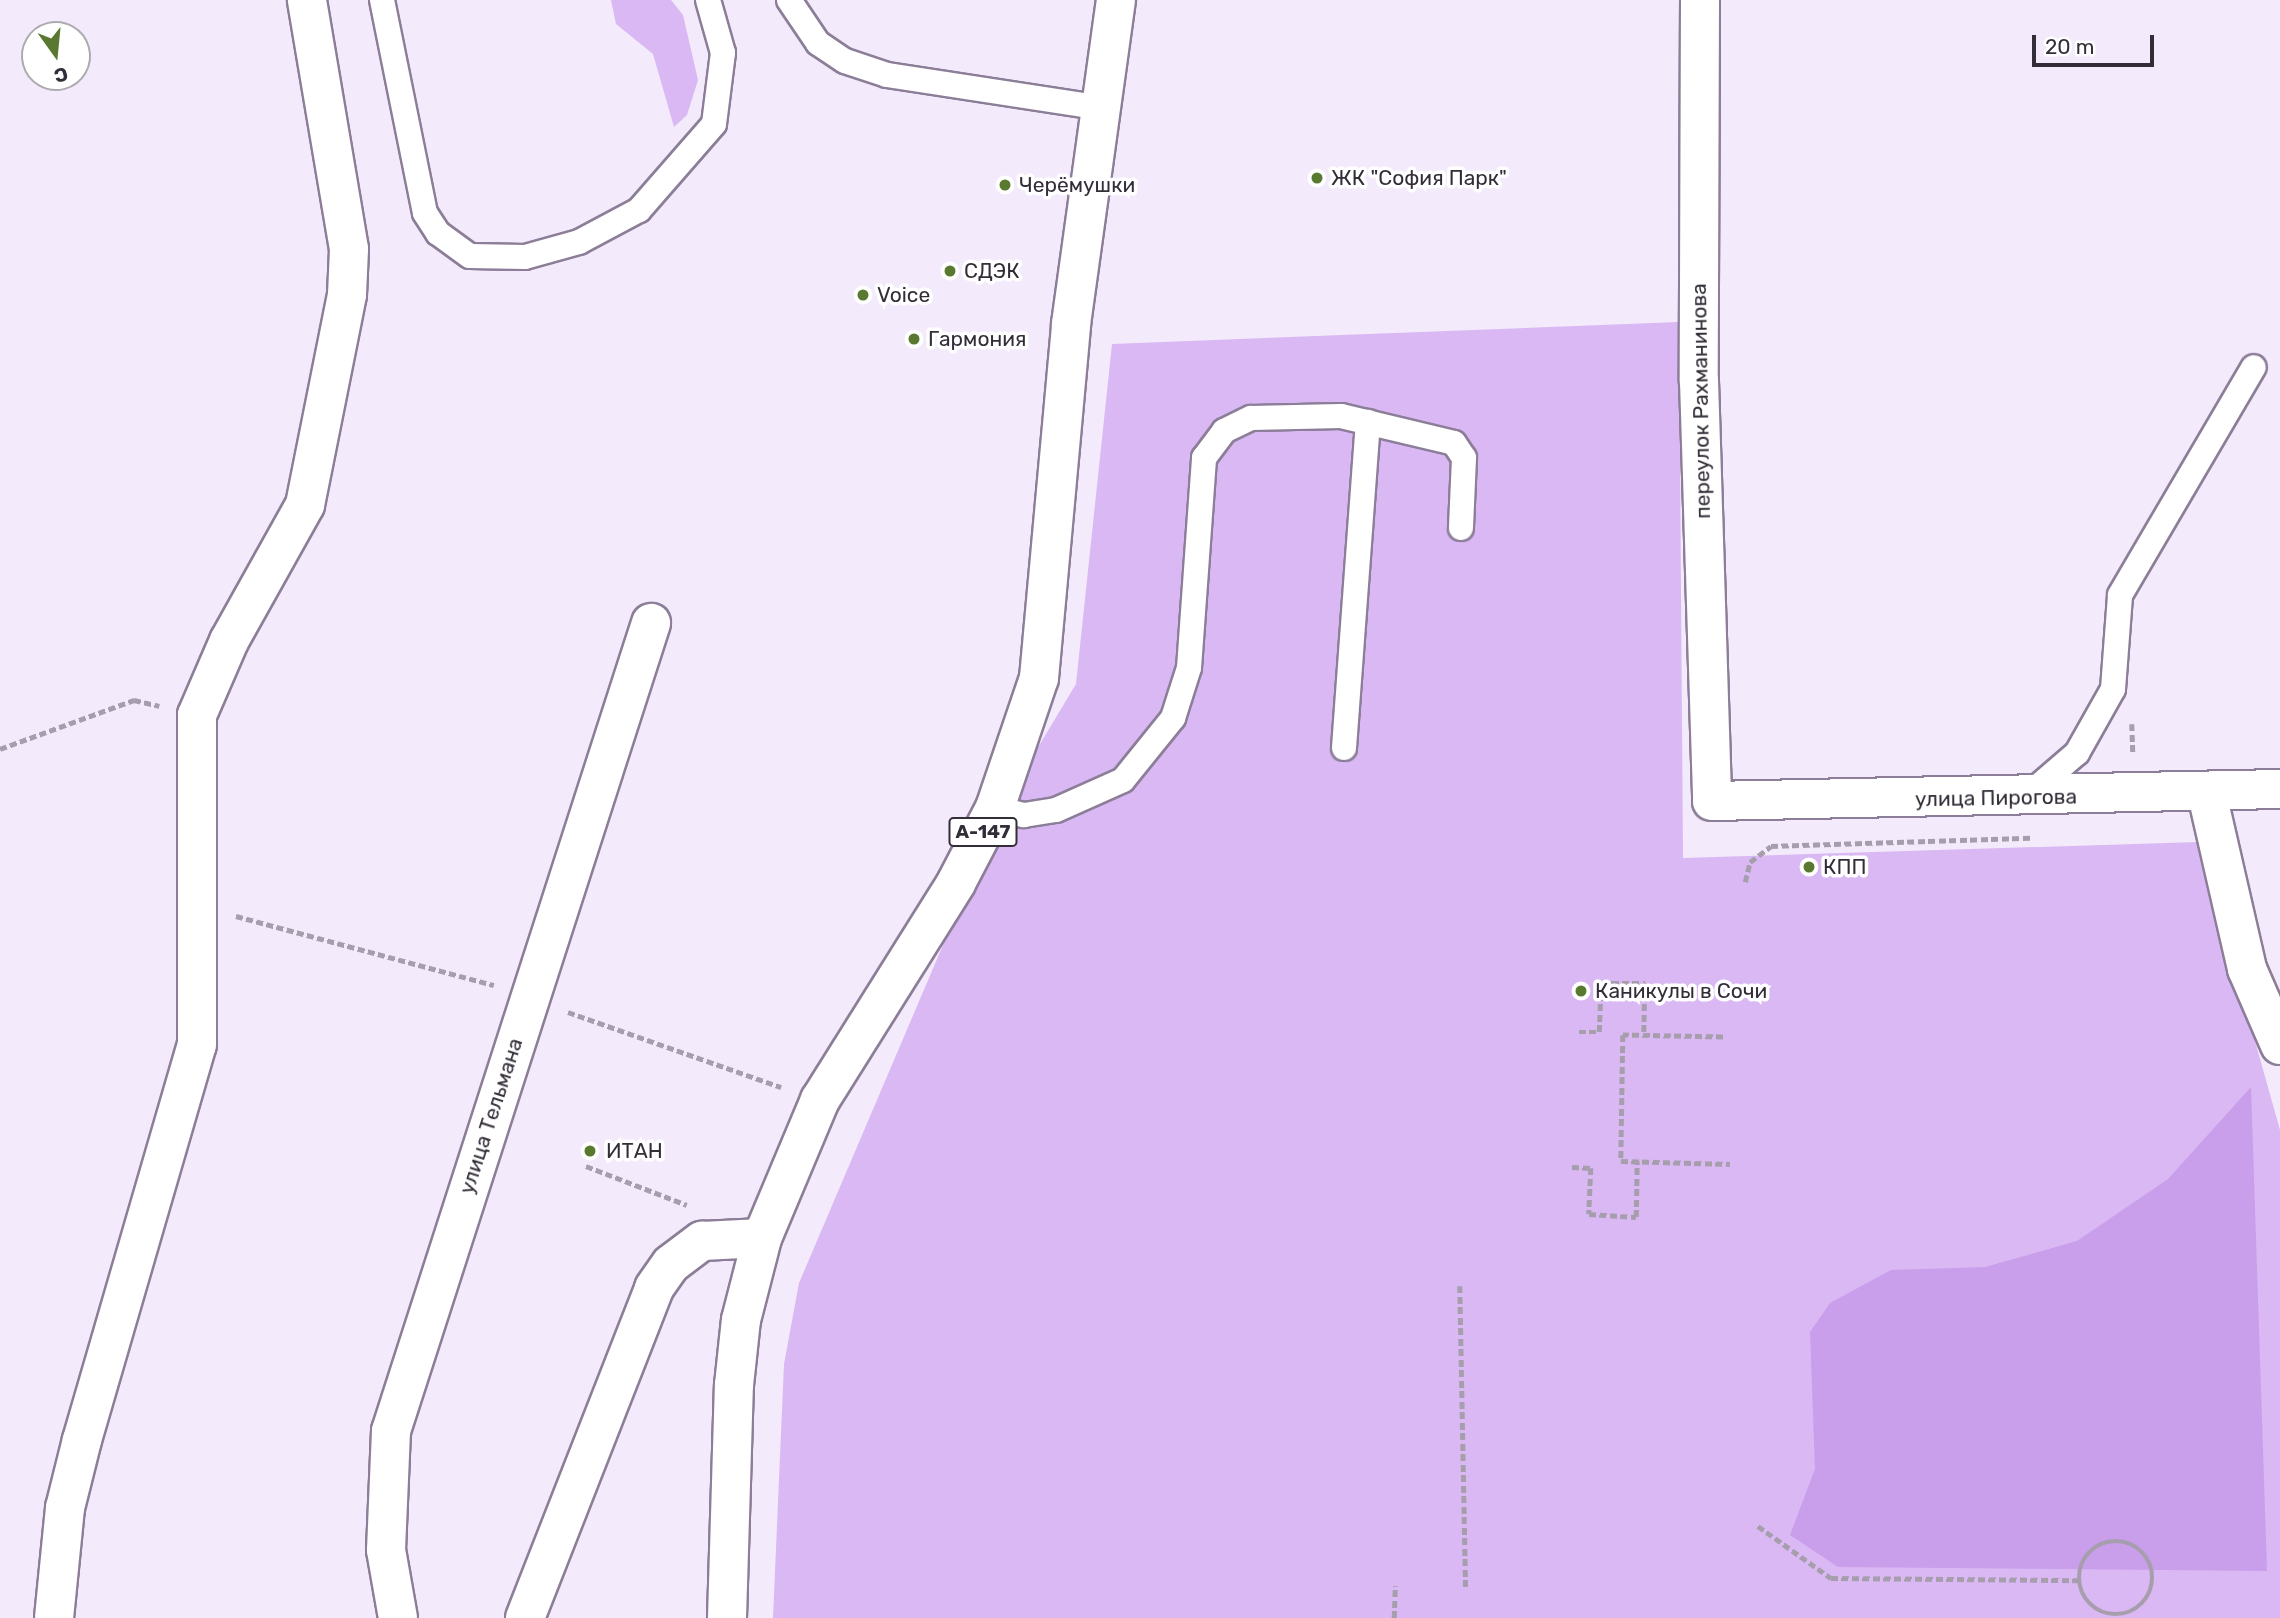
<!DOCTYPE html>
<meta charset="utf-8">
<style>
body{margin:0}
#map{position:relative;width:2280px;height:1618px;overflow:hidden;background:#f3eafb;font-family:Rubik,sans-serif}
div>[style]{position:absolute}
.green>*{inset:0;background:#d9b8f3}
.forest>*{inset:0;background:#c99eeb}
.path>*{height:4.5px;margin-top:-2.25px;transform-origin:0;background:repeating-linear-gradient(90deg,#a69ead 0 7px,transparent 0 10.5px)}
.path>.ring{margin:-2.25px;padding:0;box-sizing:content-box;background:none;border:4.5px solid #a69ead;border-radius:50%}
.roads{filter:drop-shadow(2px 0 #8c7e98) drop-shadow(-2px 0 #8c7e98) drop-shadow(0 2px #8c7e98) drop-shadow(0 -2px #8c7e98)}
.lane>*{height:24px;margin:-12px;padding:0 12px;transform-origin:12px;border-radius:12px;background:#fff}
.street>*{height:38px;margin:-19px;padding:0 19px;transform-origin:19px;border-radius:19px;background:#fff}
.secondary>*{height:38px;margin:-19px;padding:0 19px;transform-origin:19px;border-radius:19px;background:#fff}
.primary>*{height:38px;margin:-19px;padding:0 19px;transform-origin:19px;border-radius:19px;background:#fff}
.dots>*{width:19px;height:19px;translate:-50% -50%;box-sizing:border-box;border:4px solid #fff;border-radius:50%}
span{translate:-50% -50%;white-space:nowrap;text-align:center;line-height:1.15;-webkit-text-stroke:7px #fff;paint-order:stroke}
.shield-label span{padding:2px 5px;background:#fff;border:2px solid;border-radius:5px;-webkit-text-stroke-width:0}
.shield-label{font-size:19px;color:#332d38;font-weight:700}
.poi-label{font-size:21px;color:#332d38}
.left{translate:0 -50%;text-align:left}
.street-label{font-size:21px;color:#332d38}
.north{position:absolute;left:21px;top:21px;width:70px;height:70px;box-sizing:border-box;background:#fff;border:2px solid #adabaf;border-radius:50%;rotate:165deg;font-size:19px;font-weight:700;line-height:28px;text-align:center;color:#332d38}
.north::after{content:'';display:block;margin:auto;width:24px;height:32px;background:#597930;clip-path:polygon(50% 0,100% 100%,50% 72%,0 100%)}
.scale{position:absolute;left:2032px;top:35px;width:122px;height:32px;box-sizing:border-box;border:4px solid #332d38;border-top:0;padding-left:9px;font-size:21px;line-height:24px;white-space:nowrap;color:#332d38;-webkit-text-stroke:5px #fff;paint-order:stroke}
</style>
<div id="map">
<div class="green">
<div style="clip-path:polygon(611px 0,671px 0,683px 15px,698px 80px,687px 115px,674px 127px,653px 54px,616px 24px)"></div>
<div style="clip-path:polygon(1679px 322px,1683px 858px,2199px 842px,2280px 1130px,2280px 1618px,773px 1618px,784px 1364px,799px 1283px,1001px 809px,1076px 684px,1112px 344px)"></div>
</div>
<div class="forest">
<div style="clip-path:polygon(2251px 1087px,2267px 1571px,1838px 1567px,1790px 1535px,1815px 1469px,1810px 1332px,1830px 1303px,1891px 1270px,1985px 1267px,2077px 1241px,2168px 1179px)"></div>
</div>
<div class="path">
<div style="left:2132px;top:724px;width:30px;rotate:88deg"></div>
<div style="left:0;top:749px;width:143px;rotate:-20.1deg"></div>
<div style="left:134px;top:700px;width:26px;rotate:13deg"></div>
<div style="left:1745px;top:882px;width:21px;rotate:-76deg"></div>
<div style="left:1750px;top:862px;width:26px;rotate:-37deg"></div>
<div style="left:1771px;top:846px;width:260px;rotate:-1.8deg"></div>
<div style="left:236px;top:916px;width:267px;rotate:15deg"></div>
<div style="left:568px;top:1012px;width:226px;rotate:19.4deg"></div>
<div style="left:1579px;top:1032px;width:20px"></div>
<div style="left:1599px;top:1032px;width:49px;rotate:-87.7deg"></div>
<div style="left:1601px;top:983px;width:44px"></div>
<div style="left:1645px;top:983px;width:52px;rotate:91.1deg"></div>
<div style="left:1723px;top:1037px;width:100px;rotate:-178.9deg"></div>
<div style="left:1623px;top:1035px;width:126px;rotate:90.9deg"></div>
<div style="left:1621px;top:1161px;width:109px;rotate:1.6deg"></div>
<div style="left:586px;top:1166px;width:108px;rotate:21.1deg"></div>
<div style="left:1572px;top:1167px;width:19px;rotate:3deg"></div>
<div style="left:1591px;top:1168px;width:46px;rotate:92.5deg"></div>
<div style="left:1589px;top:1214px;width:47px;rotate:3.7deg"></div>
<div style="left:1636px;top:1217px;width:56px;rotate:-89deg"></div>
<div style="left:1460px;top:1286px;width:302px;rotate:88.9deg"></div>
<div style="left:1758px;top:1526px;width:90px;rotate:35.5deg"></div>
<div style="left:1831px;top:1578px;width:248px;rotate:0.5deg"></div>
<div class="ring" style="left:2079px;top:1541px;width:69.5px;height:69.5px"></div>
<div style="left:1394px;top:1618px;width:32px;rotate:-88deg"></div>
</div>
<div class="roads">
<div class="lane">
<div style="left:382px;top:0;width:217px;rotate:78.6deg"></div>
<div style="left:425px;top:213px;width:24px;rotate:57deg"></div>
<div style="left:438px;top:233px;width:39px;rotate:36deg"></div>
<div style="left:470px;top:256px;width:55px;rotate:1deg"></div>
<div style="left:525px;top:257px;width:56px;rotate:-15.5deg"></div>
<div style="left:579px;top:242px;width:68px;rotate:-28.1deg"></div>
<div style="left:639px;top:210px;width:114px;rotate:-48.9deg"></div>
<div style="left:714px;top:124px;width:72px;rotate:-82.8deg"></div>
<div style="left:723px;top:53px;width:55px;rotate:-105.8deg"></div>
<div style="left:789px;top:0;width:52px;rotate:56deg"></div>
<div style="left:818px;top:43px;width:32px;rotate:34deg"></div>
<div style="left:845px;top:61px;width:44px;rotate:18.4deg"></div>
<div style="left:887px;top:75px;width:212px;rotate:8.7deg"></div>
<div style="left:1344px;top:748px;width:327px;rotate:-85.8deg"></div>
<div style="left:2028px;top:795px;width:65px;rotate:-40.6deg"></div>
<div style="left:2077px;top:753px;width:73px;rotate:-60.6deg"></div>
<div style="left:2113px;top:689px;width:94px;rotate:-85.7deg"></div>
<div style="left:2120px;top:595px;width:264px;rotate:-59.6deg"></div>
<div style="left:995px;top:808px;width:30px;rotate:14deg"></div>
<div style="left:1024px;top:815px;width:32px;rotate:-9deg"></div>
<div style="left:1056px;top:810px;width:73px;rotate:-24.1deg"></div>
<div style="left:1123px;top:780px;width:80px;rotate:-51.1deg"></div>
<div style="left:1173px;top:718px;width:52px;rotate:-72.3deg"></div>
<div style="left:1189px;top:668px;width:211px;rotate:-85.9deg"></div>
<div style="left:1204px;top:458px;width:34px;rotate:-53deg"></div>
<div style="left:1224px;top:431px;width:30px;rotate:-26deg"></div>
<div style="left:1251px;top:418px;width:90px;rotate:-1.3deg"></div>
<div style="left:1341px;top:416px;width:116px;rotate:13.4deg"></div>
<div style="left:1454px;top:443px;width:18px;rotate:56deg"></div>
<div style="left:1464px;top:458px;width:70px;rotate:92.5deg"></div>
</div>
<div class="street">
<div style="left:2207px;top:794px;width:180px;rotate:77.1deg"></div>
<div style="left:2247px;top:969px;width:83px;rotate:66.5deg"></div>
<div style="left:54px;top:1618px;width:111px;rotate:-84.3deg"></div>
<div style="left:65px;top:1508px;width:70px;rotate:-76deg"></div>
<div style="left:82px;top:1440px;width:411px;rotate:-73.8deg"></div>
<div style="left:197px;top:1045px;width:330px;rotate:-90deg"></div>
<div style="left:197px;top:715px;width:81px;rotate:-66.6deg"></div>
<div style="left:229px;top:641px;width:156px;rotate:-60.8deg"></div>
<div style="left:305px;top:505px;width:214px;rotate:-78.7deg"></div>
<div style="left:347px;top:295px;width:46px;rotate:-87.5deg"></div>
<div style="left:349px;top:249px;width:253px;rotate:-99.6deg"></div>
<div style="left:398px;top:1618px;width:69px;rotate:-100deg"></div>
<div style="left:386px;top:1550px;width:119px;rotate:-87.6deg"></div>
<div style="left:391px;top:1431px;width:849px;rotate:-72.16deg"></div>
<div style="left:525px;top:1618px;width:354px;rotate:-68.6deg"></div>
<div style="left:654px;top:1288px;width:29px;rotate:-55deg"></div>
<div style="left:671px;top:1264px;width:39px;rotate:-37deg"></div>
<div style="left:702px;top:1241px;width:60px;rotate:-2.9deg"></div>
</div>
<div class="secondary">
<div style="left:1700px;top:0;width:381px;rotate:90.2deg"></div>
<div style="left:1699px;top:381px;width:420px;rotate:88.2deg"></div>
<div style="left:1712px;top:801px;width:568px;rotate:-1.21deg"></div>
</div>
<div class="primary">
<div style="left:727px;top:1618px;width:233px;rotate:-88.3deg"></div>
<div style="left:734px;top:1385px;width:65px;rotate:-83.9deg"></div>
<div style="left:741px;top:1320px;width:85px;rotate:-75.6deg"></div>
<div style="left:762px;top:1238px;width:150px;rotate:-67.2deg"></div>
<div style="left:820px;top:1100px;width:256px;rotate:-57.9deg"></div>
<div style="left:956px;top:883px;width:85px;rotate:-62.5deg"></div>
<div style="left:995px;top:808px;width:137px;rotate:-71.3deg"></div>
<div style="left:1039px;top:678px;width:355px;rotate:-84.8deg"></div>
<div style="left:1071px;top:324px;width:327px;rotate:-82.1deg"></div>
</div>
</div>
<div class="dots">
<div style="left:1317px;top:178px;background:#597930"></div>
<div style="left:1005px;top:185px;background:#597930"></div>
<div style="left:950px;top:271px;background:#597930"></div>
<div style="left:863px;top:295px;background:#597930"></div>
<div style="left:914px;top:339px;background:#597930"></div>
<div style="left:1809px;top:867px;background:#597930"></div>
<div style="left:1581px;top:991px;background:#597930"></div>
<div style="left:590px;top:1151px;background:#597930"></div>
</div>
<div class="shield-label">
<span style="left:983px;top:832px">А-147</span>
</div>
<div class="poi-label">
<span class="left" style="left:1331px;top:178px">ЖК "София Парк"</span>
<span class="left" style="left:1019px;top:185px">Черёмушки</span>
<span class="left" style="left:964px;top:271px">СДЭК</span>
<span class="left" style="left:877px;top:295px">Voice</span>
<span class="left" style="left:928px;top:339px">Гармония</span>
<span class="left" style="left:1823px;top:867px">КПП</span>
<span class="left" style="left:1595px;top:991px">Каникулы в Сочи</span>
<span class="left" style="left:606px;top:1151px">ИТАН</span>
</div>
<div class="street-label">
<span style="left:1701px;top:401px;rotate:-91deg">переулок Рахманинова</span>
<span style="left:1996px;top:798px;rotate:-1deg">улица Пирогова</span>
<span style="left:491px;top:1116px;rotate:-72deg">улица Тельмана</span>
</div>
<div class="north">С</div>
<div class="scale">20 m</div>
</div>
